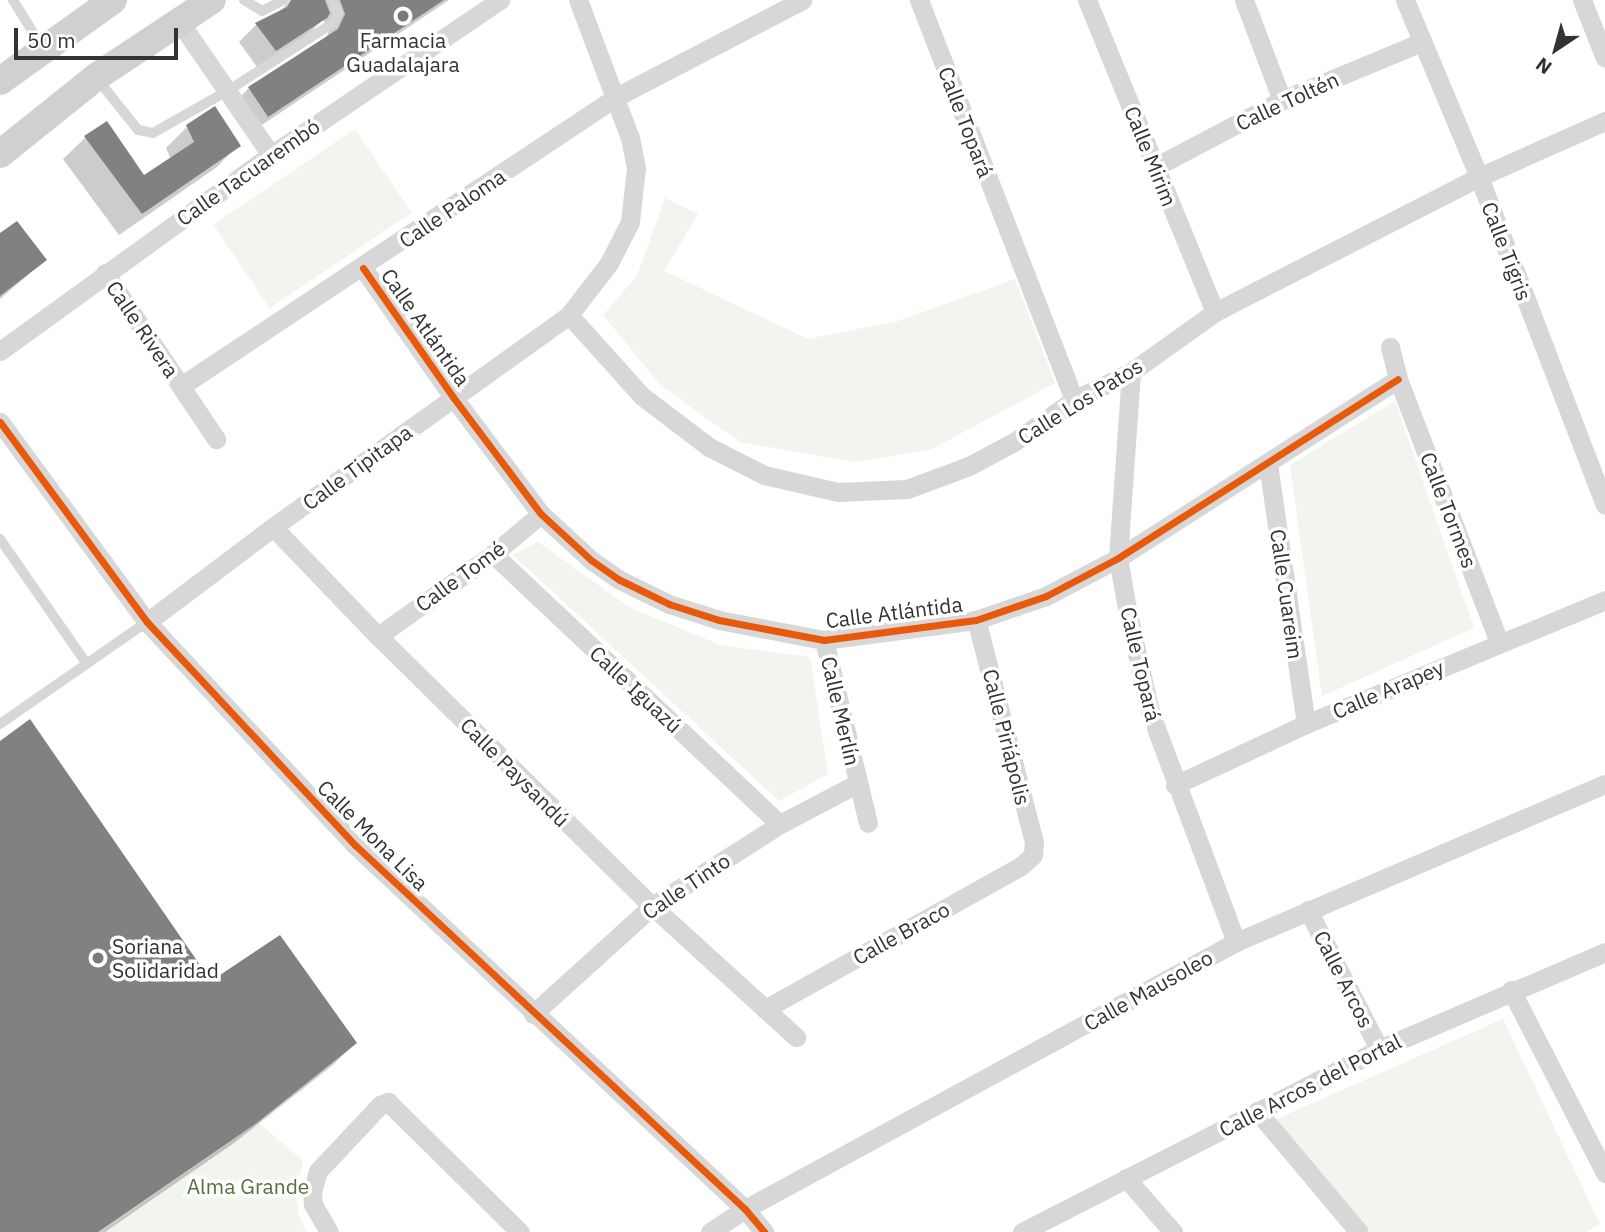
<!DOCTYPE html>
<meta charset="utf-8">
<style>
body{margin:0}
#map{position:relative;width:1605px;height:1232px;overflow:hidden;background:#fff;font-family:"IBM Plex Sans",sans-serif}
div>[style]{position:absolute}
.green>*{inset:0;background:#f1f5ed;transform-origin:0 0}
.shadow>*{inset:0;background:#0003}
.building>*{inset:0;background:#818181}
.service>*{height:10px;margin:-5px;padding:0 5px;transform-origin:5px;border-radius:5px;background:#d7d7d7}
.minor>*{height:19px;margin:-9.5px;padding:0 9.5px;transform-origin:9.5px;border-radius:9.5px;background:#d7d7d7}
.secondary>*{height:28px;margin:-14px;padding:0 14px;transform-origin:14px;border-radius:14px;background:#d0d0d0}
.cycleway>*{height:7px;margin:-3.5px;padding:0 3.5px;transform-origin:3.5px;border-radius:3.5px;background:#e8590c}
.dots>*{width:19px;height:19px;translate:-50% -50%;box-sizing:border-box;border:4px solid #fff;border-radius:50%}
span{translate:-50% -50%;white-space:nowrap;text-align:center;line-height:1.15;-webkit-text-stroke:7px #fff;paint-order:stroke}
.poi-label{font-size:21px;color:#333}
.left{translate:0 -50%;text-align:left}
.street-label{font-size:21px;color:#333}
.park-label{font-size:21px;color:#56703f}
.north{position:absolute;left:1521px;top:14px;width:70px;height:70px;-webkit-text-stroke:5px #fff;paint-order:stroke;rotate:216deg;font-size:19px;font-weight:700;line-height:28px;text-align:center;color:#333}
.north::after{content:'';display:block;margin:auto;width:24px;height:32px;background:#333;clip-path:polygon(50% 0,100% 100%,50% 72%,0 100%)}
.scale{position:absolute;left:14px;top:28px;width:164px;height:32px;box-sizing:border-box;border:4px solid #333;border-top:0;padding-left:9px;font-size:21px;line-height:24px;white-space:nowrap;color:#333;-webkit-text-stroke:5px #fff;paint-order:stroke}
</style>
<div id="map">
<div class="green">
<div style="left:355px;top:129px;width:101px;height:171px;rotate:56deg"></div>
<div style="clip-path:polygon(665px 198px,698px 214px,664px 271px,808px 339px,898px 321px,1015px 279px,1055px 383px,932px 449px,855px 462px,740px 442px,660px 385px,603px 315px,637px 276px)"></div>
<div style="clip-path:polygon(1395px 401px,1474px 628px,1322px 696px,1290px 465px)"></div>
<div style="clip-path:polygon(538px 542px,629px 607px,720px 645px,810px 657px,828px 774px,779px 801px,513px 555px)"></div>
<div style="clip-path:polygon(1503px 1019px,1600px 1224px,1587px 1232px,1371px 1232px,1272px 1121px)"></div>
<div style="clip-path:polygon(258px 1122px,303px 1161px,296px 1192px,298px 1213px,307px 1232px,102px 1232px)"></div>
</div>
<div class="shadow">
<div style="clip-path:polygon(291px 0,449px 0,250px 133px,231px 106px,249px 88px,325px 39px,329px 31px,323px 19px,308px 35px,257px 67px,239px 42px,256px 25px,277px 14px)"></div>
<div style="clip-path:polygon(106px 124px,144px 177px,171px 159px,166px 148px,188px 126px,238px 145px,217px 167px,119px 235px,63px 159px,85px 138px)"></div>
<div style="clip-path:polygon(0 236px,45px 260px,0 299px)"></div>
<div style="clip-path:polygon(0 743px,211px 983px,355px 1043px,333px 1065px,234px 1143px,105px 1232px,0 1232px)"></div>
</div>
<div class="building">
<div style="clip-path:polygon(291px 0,325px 0,330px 13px,327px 18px,276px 51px,255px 23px,287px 7px)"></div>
<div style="clip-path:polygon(340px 0,444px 0,268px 117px,248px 87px,338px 29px,345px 14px)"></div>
<div style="clip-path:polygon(215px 106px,241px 146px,142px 214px,84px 136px,107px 121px,144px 175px,194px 142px,186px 125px)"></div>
<div style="clip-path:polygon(17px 221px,47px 260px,0 296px,0 233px)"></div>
<div style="clip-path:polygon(30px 719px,211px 981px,280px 935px,357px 1043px,258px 1122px,98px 1232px,0 1232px,0 741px)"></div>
</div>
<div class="service">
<div style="left:13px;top:0;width:55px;rotate:58.3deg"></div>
<div style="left:244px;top:0;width:21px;rotate:31deg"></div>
<div style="left:262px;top:11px;width:25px;rotate:-27deg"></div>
<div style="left:98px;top:80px;width:64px;rotate:51.3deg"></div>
<div style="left:138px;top:130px;width:15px;rotate:11deg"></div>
<div style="left:153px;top:133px;width:87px;rotate:-29.5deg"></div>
<div style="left:229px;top:90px;width:124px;rotate:-32.8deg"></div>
<div style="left:333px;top:23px;width:11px;rotate:-63deg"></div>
<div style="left:338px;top:13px;width:14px;rotate:-115deg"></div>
<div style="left:0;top:539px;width:152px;rotate:55.2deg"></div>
<div style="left:0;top:724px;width:179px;rotate:-34.8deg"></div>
</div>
<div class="minor">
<div style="left:919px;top:0;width:429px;rotate:68.8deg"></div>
<div style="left:1087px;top:0;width:337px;rotate:67.7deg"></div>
<div style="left:1244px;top:0;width:107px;rotate:69.2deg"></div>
<div style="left:1405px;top:0;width:192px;rotate:67.3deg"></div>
<div style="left:1479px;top:177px;width:351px;rotate:69deg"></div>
<div style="left:1582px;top:0;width:62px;rotate:68.4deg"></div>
<div style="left:179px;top:21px;width:163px;rotate:55.5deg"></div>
<div style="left:1155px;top:167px;width:144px;rotate:-27.8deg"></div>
<div style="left:1282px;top:100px;width:152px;rotate:-22.5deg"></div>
<div style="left:363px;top:268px;width:157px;rotate:55.1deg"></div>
<div style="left:453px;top:397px;width:146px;rotate:53.1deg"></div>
<div style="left:541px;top:514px;width:68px;rotate:42.6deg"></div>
<div style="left:591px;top:560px;width:35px;rotate:35deg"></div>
<div style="left:620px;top:580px;width:55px;rotate:26.1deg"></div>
<div style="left:669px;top:604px;width:52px;rotate:17.7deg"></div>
<div style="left:719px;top:620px;width:107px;rotate:10.8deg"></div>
<div style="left:824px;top:640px;width:153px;rotate:-7.5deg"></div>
<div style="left:976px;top:620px;width:74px;rotate:-18.9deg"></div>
<div style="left:1046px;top:596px;width:81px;rotate:-27.8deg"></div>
<div style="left:1118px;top:558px;width:332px;rotate:-32.6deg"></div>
<div style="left:105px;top:273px;width:200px;rotate:56.2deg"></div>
<div style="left:569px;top:315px;width:109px;rotate:48deg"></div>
<div style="left:642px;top:396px;width:84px;rotate:37.3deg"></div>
<div style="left:709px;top:447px;width:62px;rotate:27deg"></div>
<div style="left:764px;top:475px;width:76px;rotate:12.9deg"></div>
<div style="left:838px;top:492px;width:69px;rotate:-2.5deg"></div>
<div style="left:907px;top:489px;width:66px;rotate:-20.4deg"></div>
<div style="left:969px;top:466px;width:51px;rotate:-28.1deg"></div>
<div style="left:1014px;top:442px;width:73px;rotate:-35deg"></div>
<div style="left:1074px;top:400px;width:64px;rotate:-26.2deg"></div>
<div style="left:1131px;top:372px;width:103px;rotate:-35.5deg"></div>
<div style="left:1215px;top:312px;width:297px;rotate:-27.1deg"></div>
<div style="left:1479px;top:177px;width:138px;rotate:-24deg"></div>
<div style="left:1390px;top:347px;width:33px;rotate:76deg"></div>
<div style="left:1398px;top:379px;width:282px;rotate:69deg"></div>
<div style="left:0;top:351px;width:334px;rotate:-35.9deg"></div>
<div style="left:271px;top:155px;width:277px;rotate:-34.1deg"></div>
<div style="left:1131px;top:372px;width:186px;rotate:94deg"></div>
<div style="left:1118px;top:558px;width:57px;rotate:79.9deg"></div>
<div style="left:1128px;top:614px;width:100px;rotate:77.3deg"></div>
<div style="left:1150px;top:712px;width:246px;rotate:69.5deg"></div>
<div style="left:181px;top:386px;width:522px;rotate:-33.6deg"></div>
<div style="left:616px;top:97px;width:210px;rotate:-27.5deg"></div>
<div style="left:0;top:422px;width:248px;rotate:53.7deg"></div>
<div style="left:147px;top:622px;width:305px;rotate:47deg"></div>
<div style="left:355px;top:845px;width:533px;rotate:43.03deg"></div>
<div style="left:745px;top:1209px;width:30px;rotate:50deg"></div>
<div style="left:1268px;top:464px;width:263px;rotate:81.7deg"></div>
<div style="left:273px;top:527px;width:151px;rotate:46.1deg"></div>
<div style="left:378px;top:636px;width:385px;rotate:44.6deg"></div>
<div style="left:652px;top:906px;width:195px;rotate:42.3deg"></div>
<div style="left:493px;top:554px;width:394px;rotate:43.3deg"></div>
<div style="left:147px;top:622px;width:158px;rotate:-37deg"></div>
<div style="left:273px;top:527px;width:364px;rotate:-35.6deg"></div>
<div style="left:569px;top:315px;width:66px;rotate:-52.4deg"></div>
<div style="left:609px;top:263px;width:46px;rotate:-62.9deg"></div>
<div style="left:630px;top:222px;width:54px;rotate:-83.7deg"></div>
<div style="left:636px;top:168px;width:31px;rotate:-101deg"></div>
<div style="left:630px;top:138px;width:147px;rotate:-110.6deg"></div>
<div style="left:378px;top:636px;width:141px;rotate:-35.5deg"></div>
<div style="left:493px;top:554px;width:62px;rotate:-39.8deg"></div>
<div style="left:824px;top:640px;width:188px;rotate:76.5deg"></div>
<div style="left:1175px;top:785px;width:145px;rotate:-25deg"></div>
<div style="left:1306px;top:724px;width:324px;rotate:-22.5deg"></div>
<div style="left:1308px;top:910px;width:156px;rotate:62.9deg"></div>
<div style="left:1511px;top:990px;width:206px;rotate:62.8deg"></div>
<div style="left:765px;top:1009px;width:293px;rotate:-29.2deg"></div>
<div style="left:1021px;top:866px;width:16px;rotate:-43deg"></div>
<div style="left:1033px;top:855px;width:13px;rotate:-86deg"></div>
<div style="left:1034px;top:842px;width:229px;rotate:-104.6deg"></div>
<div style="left:533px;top:1014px;width:161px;rotate:-42.2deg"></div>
<div style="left:652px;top:906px;width:152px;rotate:-32.6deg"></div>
<div style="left:780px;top:824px;width:88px;rotate:-27.7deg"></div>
<div style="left:1257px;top:1111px;width:158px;rotate:49.9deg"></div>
<div style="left:1126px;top:1178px;width:72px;rotate:49deg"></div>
<div style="left:329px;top:1232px;width:32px;rotate:-120deg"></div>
<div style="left:313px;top:1204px;width:13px;rotate:-94deg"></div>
<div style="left:312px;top:1191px;width:21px;rotate:-73deg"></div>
<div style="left:318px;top:1171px;width:91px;rotate:-46.8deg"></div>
<div style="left:380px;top:1105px;width:9px;rotate:-21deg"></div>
<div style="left:388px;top:1102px;width:185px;rotate:44.6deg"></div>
<div style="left:710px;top:1232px;width:42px;rotate:-33.3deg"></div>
<div style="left:745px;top:1209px;width:559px;rotate:-28.54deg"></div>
<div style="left:1236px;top:942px;width:401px;rotate:-23.2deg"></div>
<div style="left:1022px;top:1232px;width:401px;rotate:-27.1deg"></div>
<div style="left:1379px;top:1049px;width:246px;rotate:-23.2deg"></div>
</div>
<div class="secondary">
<div style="left:0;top:81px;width:139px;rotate:-35.6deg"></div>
<div style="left:0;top:154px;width:123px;rotate:-38.7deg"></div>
<div style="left:96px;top:77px;width:139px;rotate:-33.6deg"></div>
</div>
<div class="cycleway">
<div style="left:363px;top:268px;width:157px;rotate:55.1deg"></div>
<div style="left:453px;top:397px;width:146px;rotate:53.1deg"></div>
<div style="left:541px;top:514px;width:68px;rotate:42.6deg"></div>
<div style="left:591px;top:560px;width:35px;rotate:35deg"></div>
<div style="left:620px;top:580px;width:55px;rotate:26.1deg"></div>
<div style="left:669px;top:604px;width:52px;rotate:17.7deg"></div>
<div style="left:719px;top:620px;width:107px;rotate:10.8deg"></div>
<div style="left:824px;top:640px;width:153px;rotate:-7.5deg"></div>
<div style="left:976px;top:620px;width:74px;rotate:-18.9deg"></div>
<div style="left:1046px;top:596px;width:81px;rotate:-27.8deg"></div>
<div style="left:1118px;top:558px;width:332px;rotate:-32.6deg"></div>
<div style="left:0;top:422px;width:248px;rotate:53.7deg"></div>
<div style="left:147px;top:622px;width:305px;rotate:47deg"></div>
<div style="left:355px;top:845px;width:533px;rotate:43.03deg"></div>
<div style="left:745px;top:1209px;width:30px;rotate:50deg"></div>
</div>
<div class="dots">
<div style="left:403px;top:16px;background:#7a7a7a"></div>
<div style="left:98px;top:958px;background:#7a7a7a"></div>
</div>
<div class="poi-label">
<span style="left:403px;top:52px">Farmacia<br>Guadalajara</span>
<span class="left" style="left:112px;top:958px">Soriana<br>Solidaridad</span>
</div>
<div class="street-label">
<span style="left:1287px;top:101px;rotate:-25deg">Calle Toltén</span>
<span style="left:966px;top:122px;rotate:69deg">Calle Topará</span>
<span style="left:1151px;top:156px;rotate:68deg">Calle Mirim</span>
<span style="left:248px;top:172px;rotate:-35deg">Calle Tacuarembó</span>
<span style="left:452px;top:208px;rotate:-34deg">Calle Paloma</span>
<span style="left:1507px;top:251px;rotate:69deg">Calle Tigris</span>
<span style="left:426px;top:327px;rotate:55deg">Calle Atlántida</span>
<span style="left:143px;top:329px;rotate:56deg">Calle Rivera</span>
<span style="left:1080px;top:401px;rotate:-32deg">Calle Los Patos</span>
<span style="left:357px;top:467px;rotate:-36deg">Calle Tipitapa</span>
<span style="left:1449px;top:510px;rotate:69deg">Calle Tormes</span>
<span style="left:460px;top:576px;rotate:-36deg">Calle Tomé</span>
<span style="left:1287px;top:594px;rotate:82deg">Calle Cuareim</span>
<span style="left:894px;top:612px;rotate:-7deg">Calle Atlántida</span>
<span style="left:1141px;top:664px;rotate:77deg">Calle Topará</span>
<span style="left:636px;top:689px;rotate:43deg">Calle Iguazú</span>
<span style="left:1388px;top:689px;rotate:-23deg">Calle Arapey</span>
<span style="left:841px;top:711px;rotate:77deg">Calle Merlín</span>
<span style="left:1007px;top:737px;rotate:76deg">Calle Piriápolis</span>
<span style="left:515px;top:772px;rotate:45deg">Calle Paysandú</span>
<span style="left:373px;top:835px;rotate:45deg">Calle Mona Lisa</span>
<span style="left:686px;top:886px;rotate:-34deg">Calle Tinto</span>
<span style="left:901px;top:933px;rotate:-29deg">Calle Braco</span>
<span style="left:1344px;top:979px;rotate:63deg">Calle Arcos</span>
<span style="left:1148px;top:990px;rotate:-29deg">Calle Mausoleo</span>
<span style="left:1310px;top:1085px;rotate:-27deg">Calle Arcos del Portal</span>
</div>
<div class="park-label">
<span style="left:248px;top:1186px">Alma Grande</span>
</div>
<div class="north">N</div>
<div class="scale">50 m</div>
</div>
